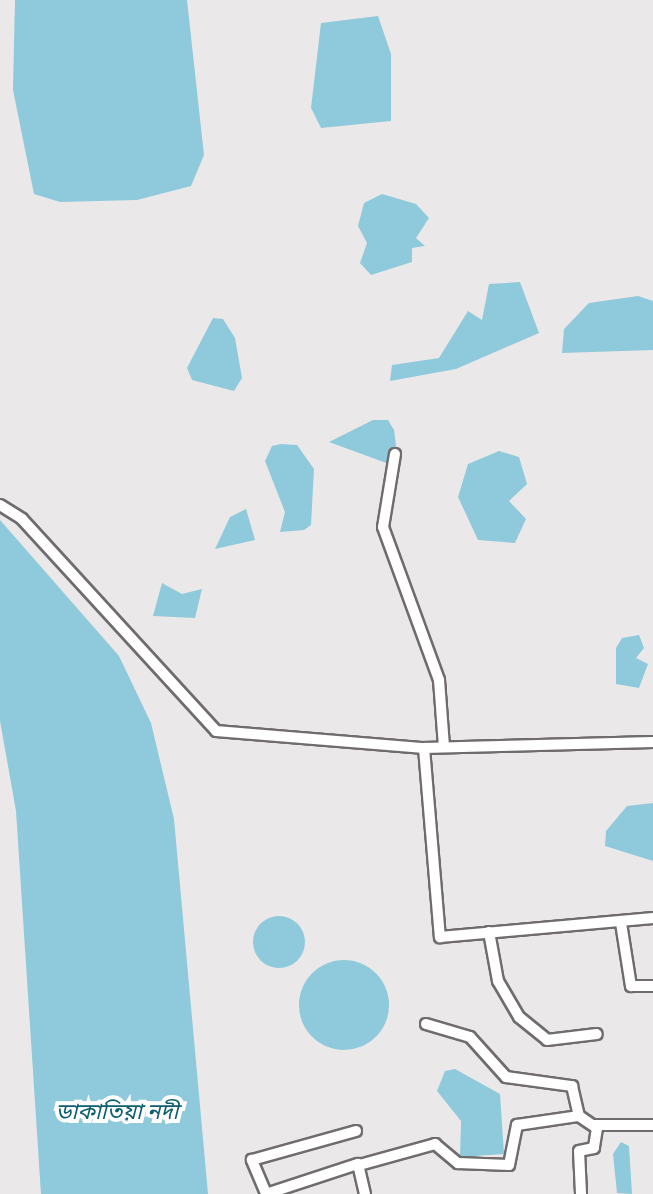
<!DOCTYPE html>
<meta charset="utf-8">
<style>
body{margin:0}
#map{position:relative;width:653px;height:1194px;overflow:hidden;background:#ebe8e9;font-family:"Source Serif 4","Noto Sans Bengali",serif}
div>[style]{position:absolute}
.water>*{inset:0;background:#8ecadb}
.round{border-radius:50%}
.roads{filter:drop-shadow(2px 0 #706c6e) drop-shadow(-2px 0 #706c6e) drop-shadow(0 2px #706c6e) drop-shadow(0 -2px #706c6e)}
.minor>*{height:10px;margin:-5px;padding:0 5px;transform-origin:5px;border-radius:5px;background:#fff}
span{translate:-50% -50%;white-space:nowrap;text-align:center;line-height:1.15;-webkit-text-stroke:8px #fff;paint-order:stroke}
.water-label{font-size:22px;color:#0b5e70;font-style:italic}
</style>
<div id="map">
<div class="water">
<div style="clip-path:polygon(15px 0,187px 0,204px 155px,191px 186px,137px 200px,60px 202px,34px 194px,13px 90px)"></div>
<div style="clip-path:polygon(378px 16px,391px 54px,391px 121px,321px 128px,311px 108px,321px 23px)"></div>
<div style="clip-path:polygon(382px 194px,416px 204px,429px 218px,416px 238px,425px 246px,412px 248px,412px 262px,371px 275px,360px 263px,367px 243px,358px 226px,364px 203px)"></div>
<div style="clip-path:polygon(520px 282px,539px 333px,456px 369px,390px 381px,392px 365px,439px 358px,468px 311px,482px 320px,489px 284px)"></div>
<div style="clip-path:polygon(638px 296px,653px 301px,653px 350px,562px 353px,564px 329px,589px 303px)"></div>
<div style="clip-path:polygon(213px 318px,223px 319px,235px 338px,242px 378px,234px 391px,192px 380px,187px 368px)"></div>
<div style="clip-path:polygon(373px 420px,388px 420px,394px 430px,397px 453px,389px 464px,329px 442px)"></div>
<div style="clip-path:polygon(281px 444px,297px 445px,314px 469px,311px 525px,304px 530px,280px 532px,285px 512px,265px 461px,272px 446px)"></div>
<div style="clip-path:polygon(499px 451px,519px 457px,527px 484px,509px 501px,526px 519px,515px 543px,478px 540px,458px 497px,468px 464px)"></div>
<div style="clip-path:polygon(246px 509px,255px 540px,215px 549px,230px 517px)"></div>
<div style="clip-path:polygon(0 520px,119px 656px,151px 723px,174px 819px,208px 1194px,41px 1194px,16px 811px,0 721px)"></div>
<div style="clip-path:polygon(162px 583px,182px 594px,202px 589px,195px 618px,153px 616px)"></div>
<div style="clip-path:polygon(639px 635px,644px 648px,636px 658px,648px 664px,639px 688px,616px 684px,616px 648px,622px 638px)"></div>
<div style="clip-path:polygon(653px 803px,653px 861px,605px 846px,606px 831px,627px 806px)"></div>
<div class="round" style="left:253px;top:916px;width:52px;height:52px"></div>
<div class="round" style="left:299px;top:960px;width:90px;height:90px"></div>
<div style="clip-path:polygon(455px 1069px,500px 1094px,504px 1154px,460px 1157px,461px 1121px,437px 1091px,445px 1071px)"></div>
<div style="clip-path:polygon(621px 1142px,629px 1146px,632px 1194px,617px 1193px,613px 1154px)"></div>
</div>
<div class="roads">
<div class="minor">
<div style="left:395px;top:454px;width:74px;rotate:99.3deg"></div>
<div style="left:383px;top:527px;width:163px;rotate:69.9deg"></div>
<div style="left:439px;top:680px;width:66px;rotate:85.7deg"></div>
<div style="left:0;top:505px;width:26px;rotate:32deg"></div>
<div style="left:22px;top:519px;width:287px;rotate:47.5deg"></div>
<div style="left:216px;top:731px;width:209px;rotate:4.7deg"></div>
<div style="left:424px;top:748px;width:229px;rotate:-1.5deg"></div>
<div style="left:424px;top:748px;width:190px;rotate:85.2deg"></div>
<div style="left:440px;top:937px;width:214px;rotate:-5.1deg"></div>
<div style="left:621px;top:923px;width:64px;rotate:81deg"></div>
<div style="left:631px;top:986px;width:22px"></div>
<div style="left:489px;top:932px;width:50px;rotate:79.6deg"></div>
<div style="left:498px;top:981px;width:42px;rotate:59.7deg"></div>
<div style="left:519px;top:1017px;width:36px;rotate:39deg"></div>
<div style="left:547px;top:1040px;width:50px;rotate:-6.8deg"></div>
<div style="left:426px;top:1024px;width:46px;rotate:16.5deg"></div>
<div style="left:470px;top:1037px;width:54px;rotate:48deg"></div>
<div style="left:506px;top:1077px;width:67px;rotate:7.8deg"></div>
<div style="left:572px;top:1086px;width:31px;rotate:77deg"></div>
<div style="left:595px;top:1125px;width:58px"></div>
<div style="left:363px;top:1164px;width:75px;rotate:-15.5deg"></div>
<div style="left:435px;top:1144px;width:30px;rotate:40deg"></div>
<div style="left:458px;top:1163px;width:51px;rotate:2.2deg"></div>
<div style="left:509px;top:1165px;width:41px;rotate:-78.7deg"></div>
<div style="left:517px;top:1125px;width:63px;rotate:-8.3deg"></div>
<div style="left:579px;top:1116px;width:22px;rotate:34deg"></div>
<div style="left:597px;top:1128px;width:20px;rotate:99deg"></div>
<div style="left:594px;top:1148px;width:15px;rotate:169deg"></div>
<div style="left:579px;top:1151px;width:43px;rotate:87.3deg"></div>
<div style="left:265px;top:1191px;width:34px;rotate:-113deg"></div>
<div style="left:252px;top:1160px;width:108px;rotate:-15.6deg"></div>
<div style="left:266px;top:1194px;width:97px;rotate:-18.1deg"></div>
<div style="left:358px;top:1164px;width:31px;rotate:77deg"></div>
</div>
</div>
<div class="water-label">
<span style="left:117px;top:1112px">ডাকাতিয়া নদী</span>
</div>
</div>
